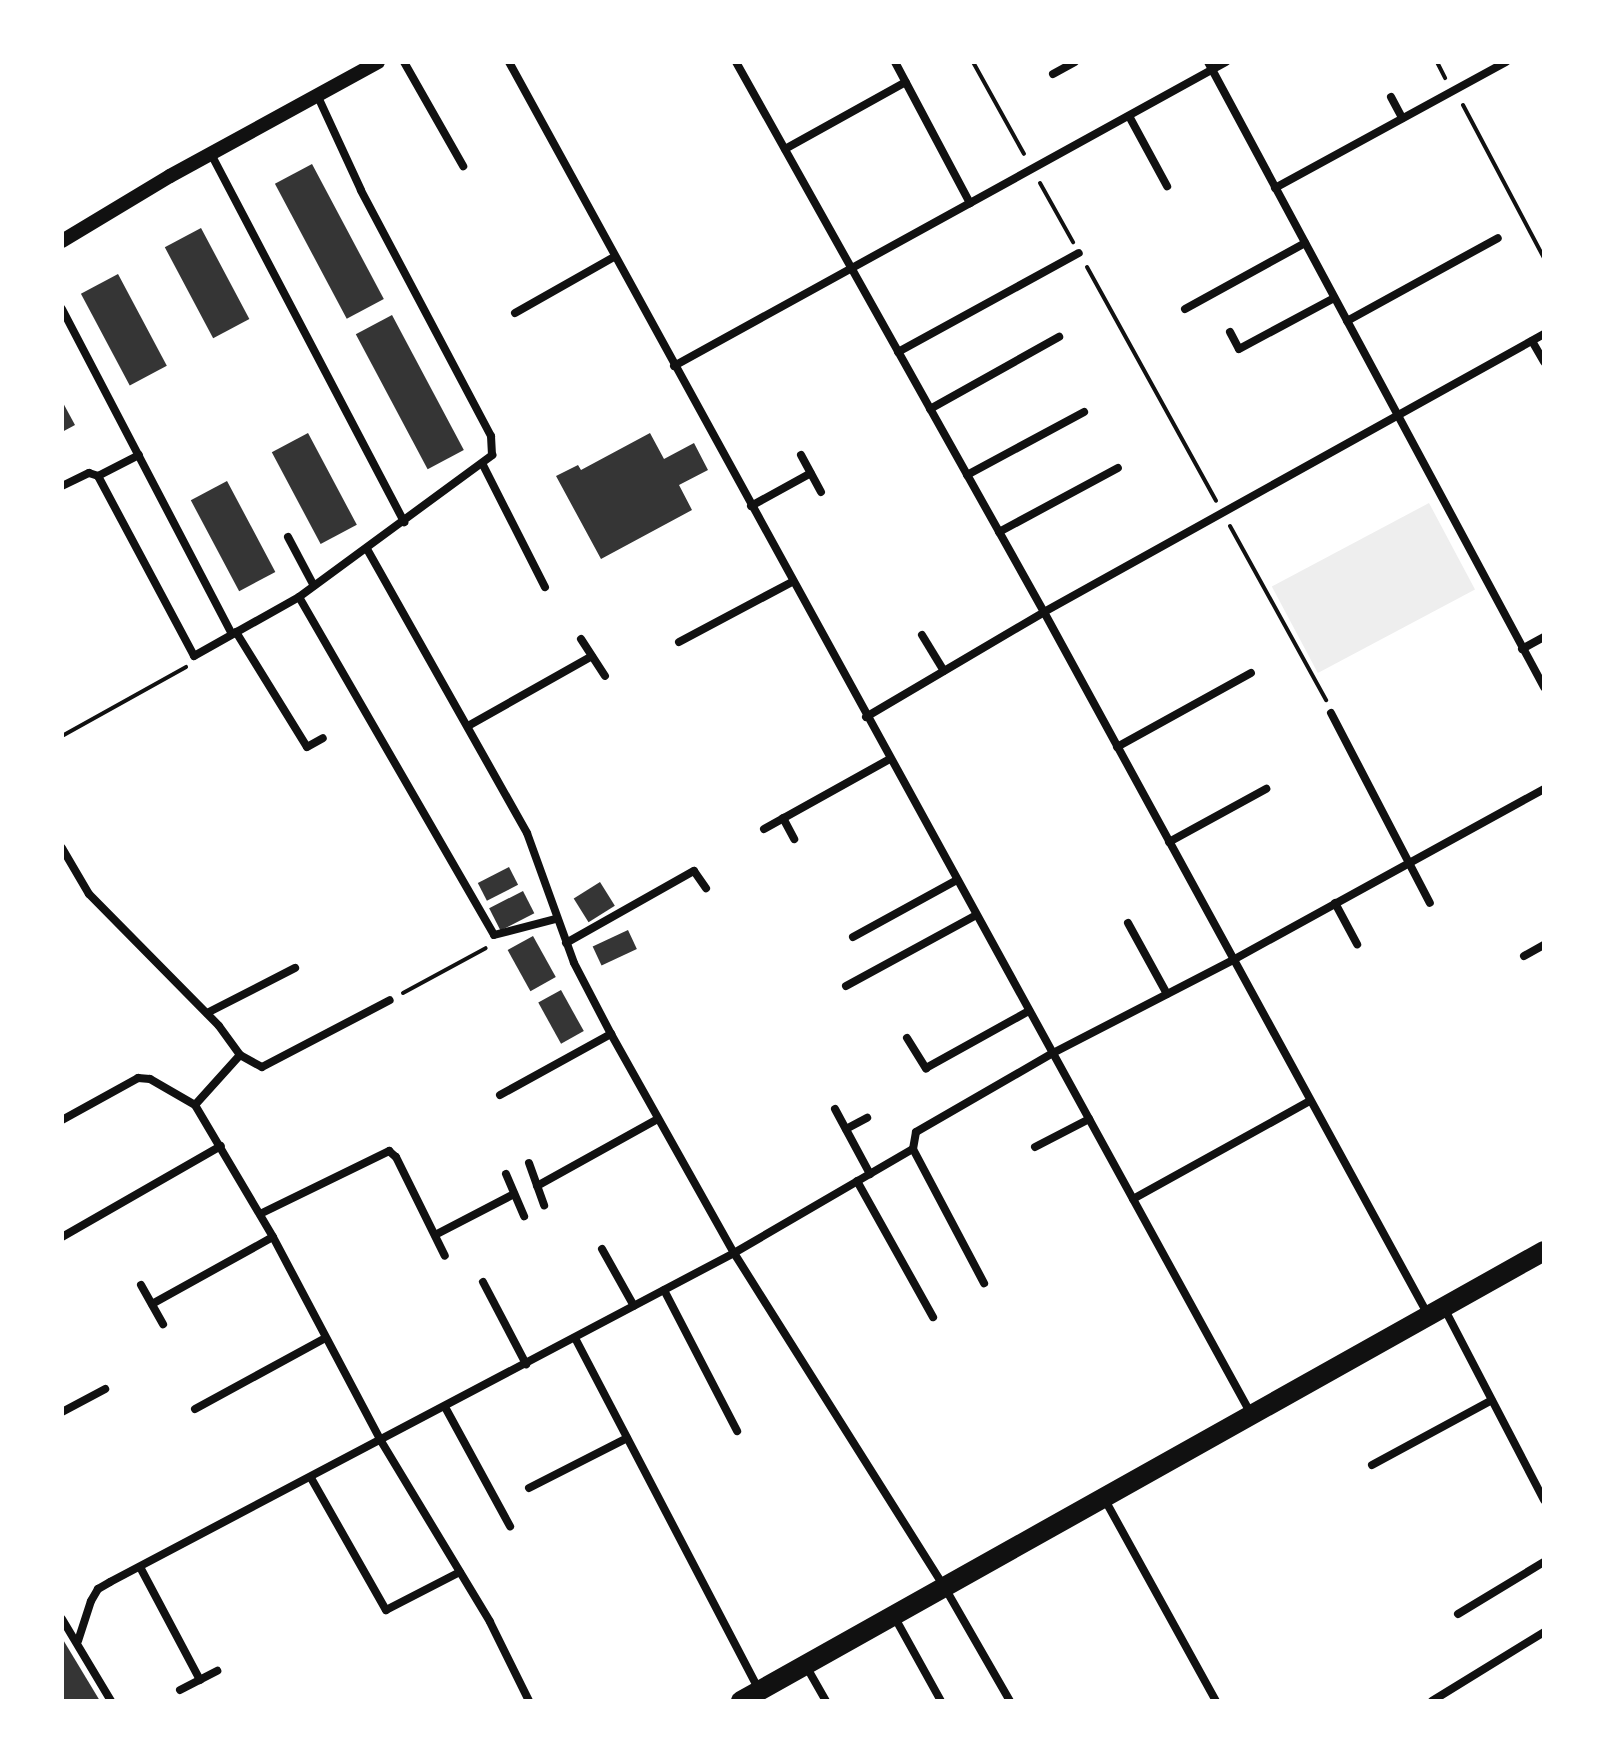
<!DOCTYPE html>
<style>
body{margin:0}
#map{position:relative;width:1606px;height:1763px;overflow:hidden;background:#fff;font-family:Roboto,sans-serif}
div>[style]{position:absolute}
.green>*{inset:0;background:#eee;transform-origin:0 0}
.building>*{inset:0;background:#353535;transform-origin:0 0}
.path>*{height:4px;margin:-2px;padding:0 2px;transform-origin:2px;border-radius:2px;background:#111}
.minor>*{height:8px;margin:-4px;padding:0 4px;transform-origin:4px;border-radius:4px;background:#111}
.tertiary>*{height:14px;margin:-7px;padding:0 7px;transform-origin:7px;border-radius:7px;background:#111}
.primary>*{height:20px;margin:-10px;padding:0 10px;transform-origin:10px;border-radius:10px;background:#111}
span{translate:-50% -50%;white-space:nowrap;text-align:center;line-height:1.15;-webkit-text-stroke:6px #fff;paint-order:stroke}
.frame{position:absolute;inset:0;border:64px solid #fff;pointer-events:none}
</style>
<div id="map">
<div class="green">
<div style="left:1429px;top:503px;width:98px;height:178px;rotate:62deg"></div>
</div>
<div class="building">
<div style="left:312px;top:164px;width:153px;height:42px;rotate:62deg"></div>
<div style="left:201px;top:228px;width:103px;height:41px;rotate:62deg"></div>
<div style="left:118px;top:274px;width:104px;height:42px;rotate:62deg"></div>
<div style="left:392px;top:315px;width:153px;height:41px;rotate:62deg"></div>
<div style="clip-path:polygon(62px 401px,75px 425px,62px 432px)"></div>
<div style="left:308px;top:433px;width:104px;height:41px;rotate:62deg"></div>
<div style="clip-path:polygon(650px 433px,664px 459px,694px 443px,708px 470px,679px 485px,692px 510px,601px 559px,556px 476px,578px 465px,581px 470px)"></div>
<div style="left:227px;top:481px;width:103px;height:41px;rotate:62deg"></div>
<div style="left:509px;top:867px;width:20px;height:35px;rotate:63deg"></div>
<div style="left:600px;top:882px;width:28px;height:31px;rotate:58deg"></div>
<div style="left:523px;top:891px;width:25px;height:38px;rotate:63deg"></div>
<div style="left:628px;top:930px;width:21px;height:39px;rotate:65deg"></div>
<div style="left:533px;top:936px;width:47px;height:29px;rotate:61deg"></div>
<div style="left:561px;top:990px;width:47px;height:26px;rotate:61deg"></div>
<div style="clip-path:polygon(62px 1638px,100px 1701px,62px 1701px)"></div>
</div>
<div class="path">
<div style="left:973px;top:62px;width:105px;rotate:61deg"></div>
<div style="left:1437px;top:62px;width:18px;rotate:63deg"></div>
<div style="left:1463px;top:105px;width:173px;rotate:62.1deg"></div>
<div style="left:1040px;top:183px;width:68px;rotate:60.8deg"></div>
<div style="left:1087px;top:267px;width:267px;rotate:61.1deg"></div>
<div style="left:1230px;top:526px;width:199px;rotate:61.1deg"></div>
<div style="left:62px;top:736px;width:142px;rotate:-29.1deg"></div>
<div style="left:403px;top:993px;width:94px;rotate:-28.5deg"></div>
</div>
<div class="minor">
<div style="left:404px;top:62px;width:120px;rotate:60.4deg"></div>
<div style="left:509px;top:62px;width:1542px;rotate:61.24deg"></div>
<div style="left:736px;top:62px;width:630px;rotate:60.75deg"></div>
<div style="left:1044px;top:612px;width:799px;rotate:61.35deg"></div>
<div style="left:895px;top:62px;width:160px;rotate:62deg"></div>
<div style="left:1208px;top:62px;width:710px;rotate:61.74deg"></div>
<div style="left:1053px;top:74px;width:25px;rotate:-29deg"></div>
<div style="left:1391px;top:97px;width:24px;rotate:62deg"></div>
<div style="left:1129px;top:116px;width:80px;rotate:61.5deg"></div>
<div style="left:785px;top:149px;width:138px;rotate:-29deg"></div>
<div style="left:211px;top:154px;width:416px;rotate:62.3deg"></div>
<div style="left:1275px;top:188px;width:263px;rotate:-28.6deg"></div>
<div style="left:62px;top:309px;width:367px;rotate:62.4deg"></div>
<div style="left:1185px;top:309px;width:137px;rotate:-28.8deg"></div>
<div style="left:515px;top:313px;width:114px;rotate:-29.5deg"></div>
<div style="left:1347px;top:321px;width:172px;rotate:-28.8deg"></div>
<div style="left:1230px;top:332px;width:19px;rotate:62deg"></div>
<div style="left:1239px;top:349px;width:108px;rotate:-28.2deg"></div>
<div style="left:1532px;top:341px;width:24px;rotate:60deg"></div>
<div style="left:898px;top:352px;width:206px;rotate:-28.7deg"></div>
<div style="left:674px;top:366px;width:630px;rotate:-28.84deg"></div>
<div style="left:930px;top:409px;width:148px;rotate:-29.2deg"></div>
<div style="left:801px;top:455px;width:42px;rotate:61.6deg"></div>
<div style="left:483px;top:465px;width:137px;rotate:63.1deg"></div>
<div style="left:967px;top:475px;width:133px;rotate:-28.3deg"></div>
<div style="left:98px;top:476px;width:46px;rotate:-27.1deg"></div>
<div style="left:62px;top:486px;width:30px;rotate:-26deg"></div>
<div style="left:89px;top:473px;width:9px;rotate:18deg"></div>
<div style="left:98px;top:476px;width:204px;rotate:61.9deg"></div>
<div style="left:194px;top:656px;width:120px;rotate:-29.3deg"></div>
<div style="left:299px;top:597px;width:240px;rotate:-36.3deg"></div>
<div style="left:492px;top:455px;width:19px;rotate:-93deg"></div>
<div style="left:491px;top:436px;width:278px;rotate:-117.9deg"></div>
<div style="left:361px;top:190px;width:102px;rotate:-114.8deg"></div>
<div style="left:751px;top:506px;width:68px;rotate:-28.8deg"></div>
<div style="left:999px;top:532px;width:135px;rotate:-28.3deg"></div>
<div style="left:288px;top:537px;width:55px;rotate:62deg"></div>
<div style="left:367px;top:549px;width:326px;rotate:60.6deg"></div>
<div style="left:527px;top:833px;width:138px;rotate:70.1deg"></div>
<div style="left:574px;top:963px;width:80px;rotate:62.5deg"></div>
<div style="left:611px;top:1034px;width:251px;rotate:60.7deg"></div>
<div style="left:734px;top:1253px;width:396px;rotate:57.8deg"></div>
<div style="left:945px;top:1588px;width:130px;rotate:60.1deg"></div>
<div style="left:299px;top:597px;width:390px;rotate:60deg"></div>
<div style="left:494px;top:935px;width:64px;rotate:-14.5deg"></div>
<div style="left:236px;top:632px;width:135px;rotate:58.3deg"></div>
<div style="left:307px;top:747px;width:18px;rotate:-29deg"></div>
<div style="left:922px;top:635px;width:42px;rotate:58.6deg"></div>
<div style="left:581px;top:639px;width:44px;rotate:57deg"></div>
<div style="left:679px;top:642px;width:128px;rotate:-28deg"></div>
<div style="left:1522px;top:649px;width:25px;rotate:-29deg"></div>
<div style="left:1331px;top:713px;width:214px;rotate:62.5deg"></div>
<div style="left:866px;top:717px;width:207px;rotate:-30.5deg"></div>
<div style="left:1044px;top:612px;width:572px;rotate:-29.07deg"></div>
<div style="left:468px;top:726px;width:142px;rotate:-29.4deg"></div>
<div style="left:1117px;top:747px;width:153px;rotate:-28.9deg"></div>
<div style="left:783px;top:818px;width:24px;rotate:62deg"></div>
<div style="left:764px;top:829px;width:144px;rotate:-29.1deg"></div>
<div style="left:1169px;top:842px;width:111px;rotate:-28.7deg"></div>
<div style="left:62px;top:848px;width:53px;rotate:59.6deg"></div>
<div style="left:89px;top:894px;width:185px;rotate:45.4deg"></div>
<div style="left:219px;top:1026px;width:36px;rotate:54deg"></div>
<div style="left:240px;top:1055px;width:67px;rotate:132deg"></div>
<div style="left:195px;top:1105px;width:153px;rotate:59.4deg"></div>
<div style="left:273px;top:1237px;width:231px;rotate:62.1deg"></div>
<div style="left:381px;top:1441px;width:211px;rotate:58.9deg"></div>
<div style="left:490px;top:1622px;width:88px;rotate:63.7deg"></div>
<div style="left:1335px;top:903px;width:47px;rotate:61.8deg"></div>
<div style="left:1128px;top:923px;width:81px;rotate:61.2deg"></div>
<div style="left:853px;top:937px;width:119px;rotate:-28.7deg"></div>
<div style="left:566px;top:943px;width:147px;rotate:-29.4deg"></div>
<div style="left:694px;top:871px;width:21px;rotate:55deg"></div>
<div style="left:1524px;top:956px;width:23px;rotate:-29deg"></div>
<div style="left:846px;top:986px;width:148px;rotate:-28.6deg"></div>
<div style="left:207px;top:1013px;width:99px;rotate:-27.1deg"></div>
<div style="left:907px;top:1038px;width:36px;rotate:58deg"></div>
<div style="left:926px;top:1068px;width:118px;rotate:-29deg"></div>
<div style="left:240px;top:1055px;width:25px;rotate:29deg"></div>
<div style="left:262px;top:1067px;width:144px;rotate:-27.6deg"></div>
<div style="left:500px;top:1095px;width:127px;rotate:-28.8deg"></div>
<div style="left:835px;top:1109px;width:74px;rotate:61.7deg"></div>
<div style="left:62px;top:1120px;width:87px;rotate:-28.9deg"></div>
<div style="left:138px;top:1078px;width:12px;rotate:5deg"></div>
<div style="left:150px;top:1079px;width:52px;rotate:30deg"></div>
<div style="left:846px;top:1129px;width:24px;rotate:-28deg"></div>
<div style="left:1035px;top:1147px;width:61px;rotate:-27.4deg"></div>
<div style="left:913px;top:1149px;width:152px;rotate:62.1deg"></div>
<div style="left:529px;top:1163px;width:45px;rotate:70.3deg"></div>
<div style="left:506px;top:1174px;width:46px;rotate:66.8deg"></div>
<div style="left:857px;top:1181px;width:156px;rotate:60.8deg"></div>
<div style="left:537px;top:1186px;width:138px;rotate:-29deg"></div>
<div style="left:1133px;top:1199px;width:202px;rotate:-29deg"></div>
<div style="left:260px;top:1214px;width:144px;rotate:-26deg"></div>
<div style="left:389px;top:1151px;width:9px;rotate:41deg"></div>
<div style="left:396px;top:1157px;width:110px;rotate:63.7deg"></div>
<div style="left:435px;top:1235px;width:89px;rotate:-27.4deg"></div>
<div style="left:62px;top:1237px;width:183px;rotate:-29.8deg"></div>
<div style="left:602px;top:1249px;width:65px;rotate:60.7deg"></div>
<div style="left:483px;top:1282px;width:93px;rotate:62.3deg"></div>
<div style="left:141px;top:1285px;width:45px;rotate:60.6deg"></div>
<div style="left:664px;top:1290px;width:159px;rotate:62.6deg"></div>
<div style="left:152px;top:1304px;width:138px;rotate:-29deg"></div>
<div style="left:1443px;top:1306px;width:219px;rotate:62.5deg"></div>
<div style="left:575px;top:1338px;width:397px;rotate:62.4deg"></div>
<div style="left:445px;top:1407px;width:136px;rotate:61.4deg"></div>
<div style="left:195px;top:1409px;width:148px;rotate:-28.6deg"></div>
<div style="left:62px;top:1412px;width:49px;rotate:-28.1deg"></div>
<div style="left:1372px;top:1465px;width:136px;rotate:-28.4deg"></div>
<div style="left:311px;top:1478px;width:152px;rotate:60.4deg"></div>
<div style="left:386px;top:1610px;width:83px;rotate:-27.2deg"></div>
<div style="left:529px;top:1488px;width:110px;rotate:-27deg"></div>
<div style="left:1105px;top:1500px;width:230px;rotate:61.1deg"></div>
<div style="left:140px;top:1567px;width:128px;rotate:62deg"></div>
<div style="left:1458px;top:1614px;width:100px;rotate:-31.2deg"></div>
<div style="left:895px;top:1618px;width:95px;rotate:61deg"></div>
<div style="left:62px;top:1619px;width:96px;rotate:59.1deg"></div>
<div style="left:78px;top:1641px;width:42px;rotate:-72deg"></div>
<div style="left:91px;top:1601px;width:14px;rotate:-60deg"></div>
<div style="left:98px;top:1589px;width:14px;rotate:-30deg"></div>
<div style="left:110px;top:1582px;width:705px;rotate:-27.8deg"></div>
<div style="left:734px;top:1253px;width:207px;rotate:-30.2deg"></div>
<div style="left:913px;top:1149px;width:17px;rotate:-80deg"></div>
<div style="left:916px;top:1132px;width:158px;rotate:-30deg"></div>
<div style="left:1053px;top:1053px;width:203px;rotate:-27.3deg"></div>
<div style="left:1233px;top:960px;width:355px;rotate:-28.8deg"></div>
<div style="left:806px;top:1666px;width:40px;rotate:60.3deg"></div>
<div style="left:180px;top:1690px;width:42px;rotate:-27.2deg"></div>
<div style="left:1432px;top:1701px;width:132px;rotate:-31.6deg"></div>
</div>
<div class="tertiary">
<div style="left:62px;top:241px;width:126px;rotate:-31deg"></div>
<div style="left:170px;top:176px;width:237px;rotate:-28.7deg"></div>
</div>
<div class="primary">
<div style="left:741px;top:1701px;width:920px;rotate:-29.27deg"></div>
</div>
<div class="frame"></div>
</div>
